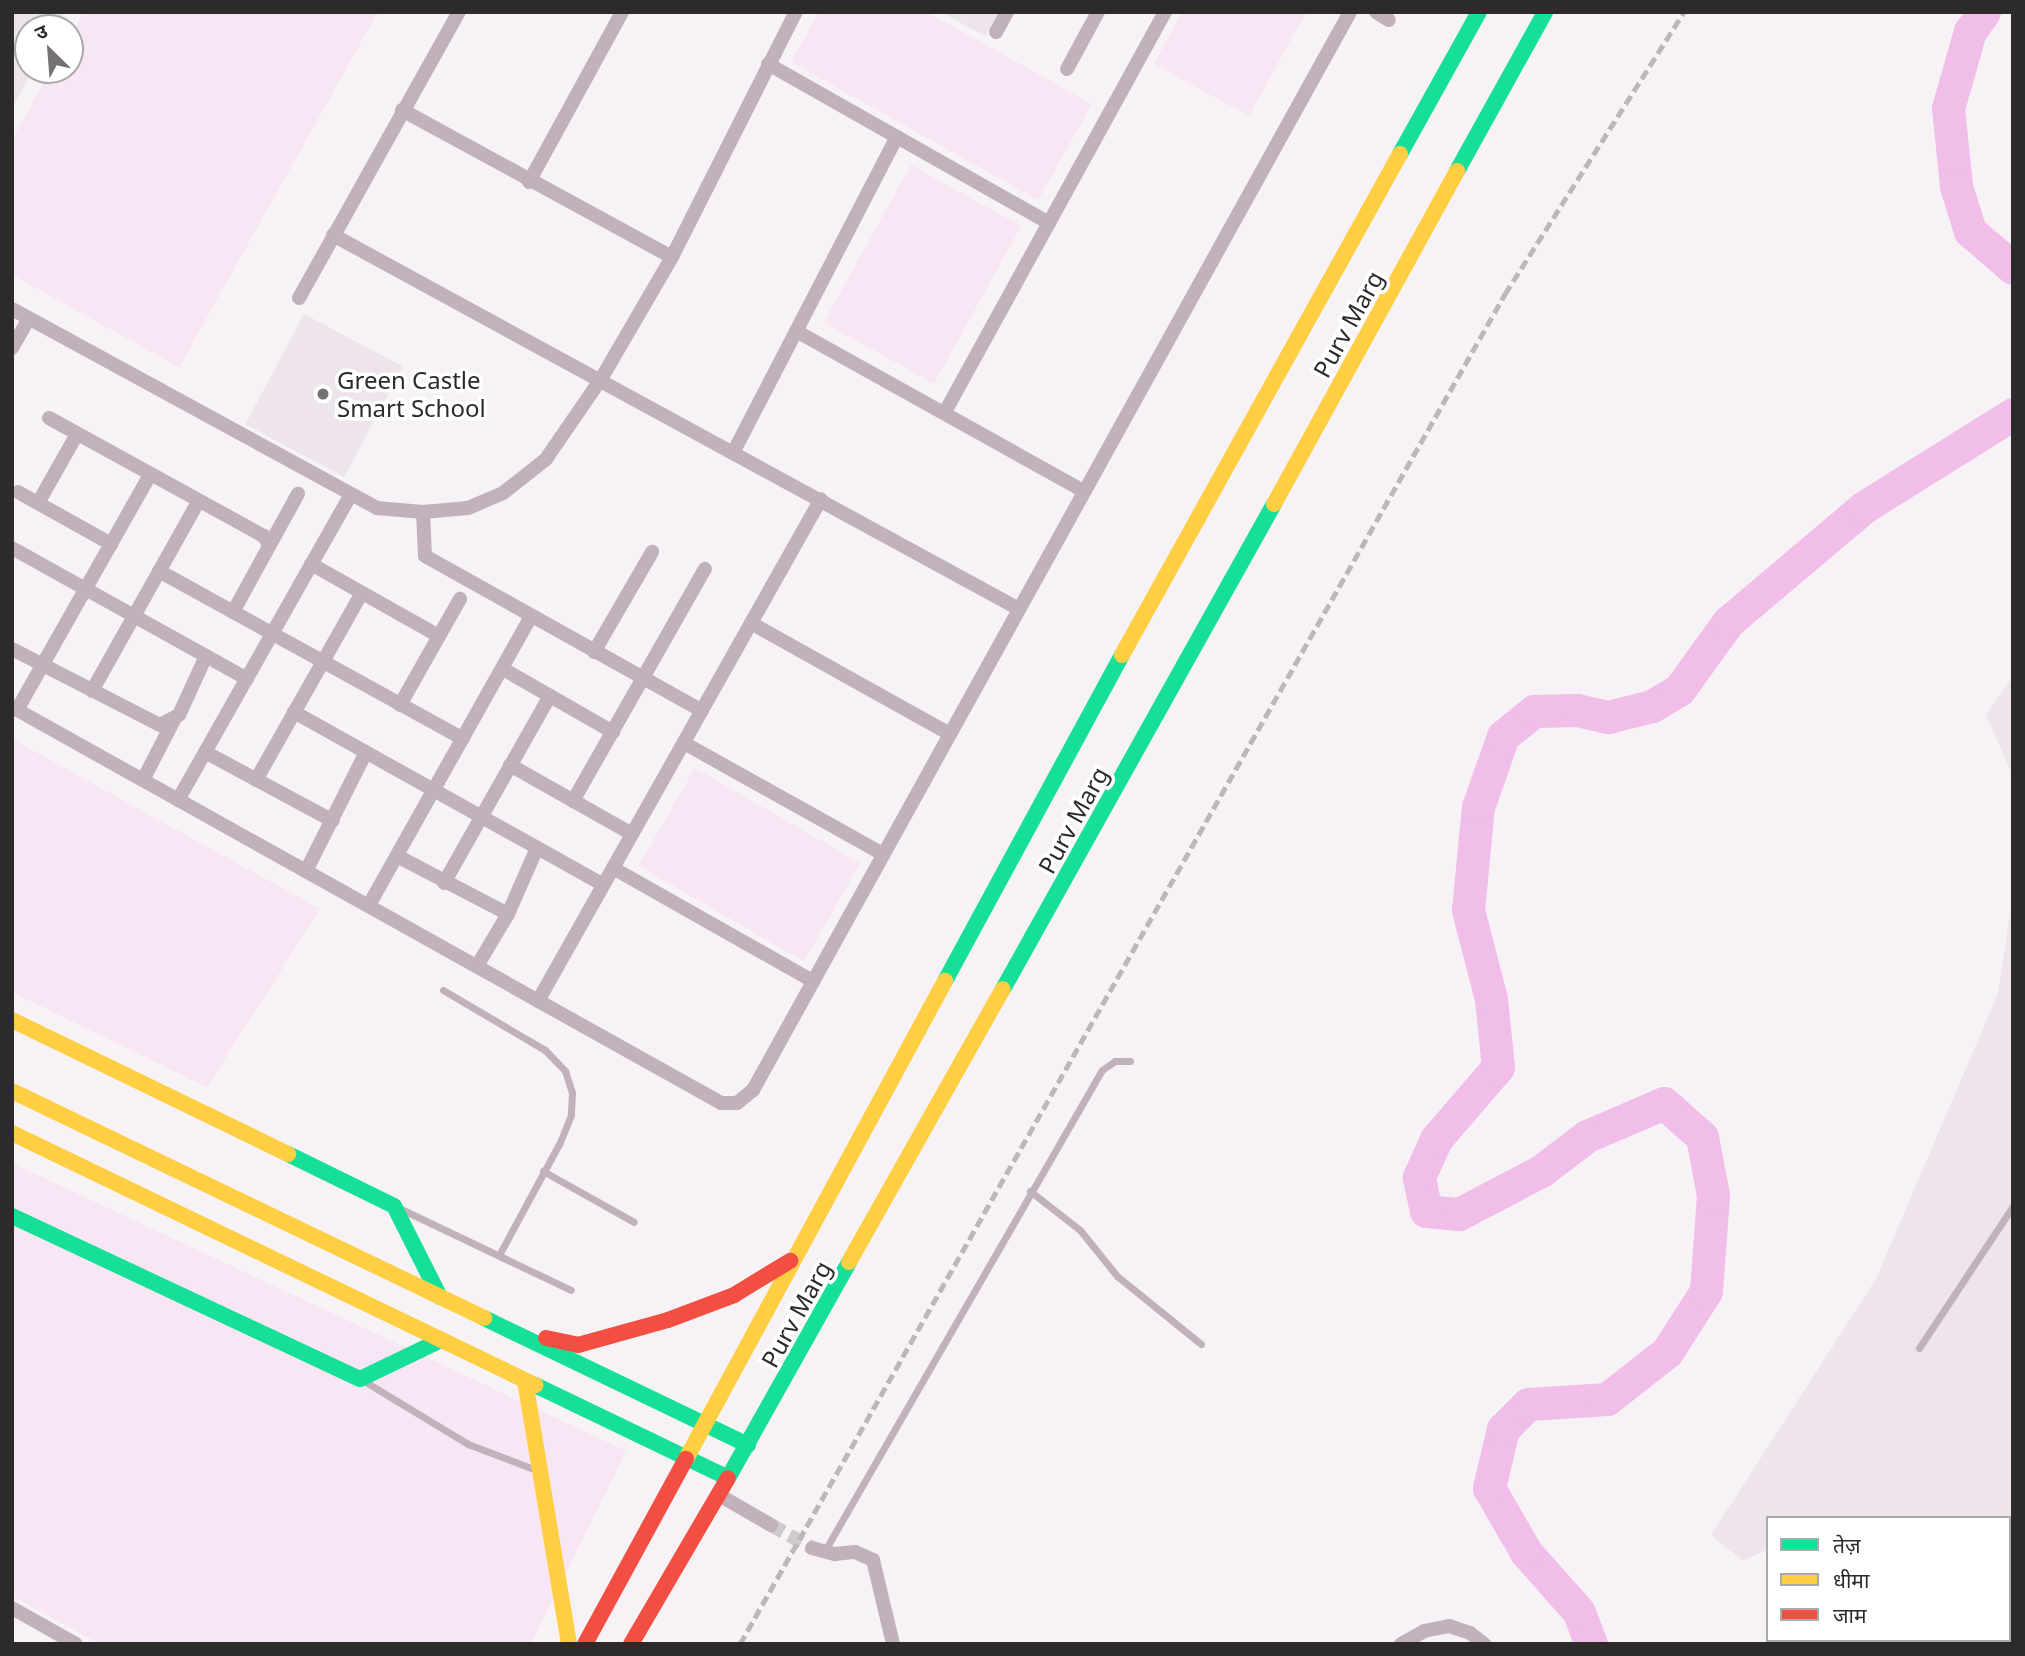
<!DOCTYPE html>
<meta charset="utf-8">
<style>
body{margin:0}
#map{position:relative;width:2025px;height:1656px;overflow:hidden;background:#f7f2f6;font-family:"Noto Sans","Noto Sans Devanagari",sans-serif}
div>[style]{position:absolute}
.built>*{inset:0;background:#ede4ec;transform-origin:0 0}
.green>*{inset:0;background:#f8e6f4;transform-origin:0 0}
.river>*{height:33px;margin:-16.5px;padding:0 16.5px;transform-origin:16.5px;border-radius:16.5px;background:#f1bde9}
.street-tunnel>*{height:14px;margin-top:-7px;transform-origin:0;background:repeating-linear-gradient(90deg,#cfcace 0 14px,transparent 0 21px)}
.lane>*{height:7px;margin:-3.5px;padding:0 3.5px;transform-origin:3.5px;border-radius:3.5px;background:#c0b1bd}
.street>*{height:14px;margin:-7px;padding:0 7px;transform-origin:7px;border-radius:7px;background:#c0b1bd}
.fast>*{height:16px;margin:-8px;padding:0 8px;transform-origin:8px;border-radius:8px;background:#16e098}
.slow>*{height:16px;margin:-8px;padding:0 8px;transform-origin:8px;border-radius:8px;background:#ffcf43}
.jam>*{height:16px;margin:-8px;padding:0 8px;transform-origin:8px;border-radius:8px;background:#f24e42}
.rail>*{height:5px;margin-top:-2.5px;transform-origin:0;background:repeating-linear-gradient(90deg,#bdb6bb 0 10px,transparent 0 15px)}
.dots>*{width:19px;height:19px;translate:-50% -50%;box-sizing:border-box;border:4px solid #fff;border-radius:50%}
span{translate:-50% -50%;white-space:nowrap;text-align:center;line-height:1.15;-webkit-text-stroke:7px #fff;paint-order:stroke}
.street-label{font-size:24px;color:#2d2a2c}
.poi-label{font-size:24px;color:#2d2a2c}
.left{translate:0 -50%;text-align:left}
.frame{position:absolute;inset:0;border:14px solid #2d2a2c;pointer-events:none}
.legend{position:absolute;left:1766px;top:1516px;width:245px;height:126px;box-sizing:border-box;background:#fff;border:2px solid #abaaab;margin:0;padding:9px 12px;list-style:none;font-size:21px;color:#2d2a2c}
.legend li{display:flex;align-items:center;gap:14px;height:35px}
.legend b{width:35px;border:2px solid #abaaab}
.north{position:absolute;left:14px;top:14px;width:70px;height:70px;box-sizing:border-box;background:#fff;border:2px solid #abaaab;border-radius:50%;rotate:335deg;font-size:19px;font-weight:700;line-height:28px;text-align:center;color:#2d2a2c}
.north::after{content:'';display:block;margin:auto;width:24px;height:32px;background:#747073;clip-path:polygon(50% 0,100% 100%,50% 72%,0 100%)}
</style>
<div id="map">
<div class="built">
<div style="clip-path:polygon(12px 12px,65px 12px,56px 28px,28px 28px,28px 70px,33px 70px,12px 108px)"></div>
<div style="clip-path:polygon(941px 12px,999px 12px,985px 36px)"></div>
<div style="left:304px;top:314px;width:112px;height:125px;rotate:28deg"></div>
<div style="clip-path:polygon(2013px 676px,2013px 776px,1986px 715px)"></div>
<div style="clip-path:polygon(2013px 895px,2013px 1644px,1913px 1644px,1911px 1640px,2009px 1640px,2009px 1518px,1768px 1518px,1768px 1549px,1743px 1561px,1711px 1535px,1876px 1279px,1998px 993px)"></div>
</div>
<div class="green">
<div style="clip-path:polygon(84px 12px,378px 12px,179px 367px,12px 275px,12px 140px,51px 70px,70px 70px,70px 37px)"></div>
<div style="clip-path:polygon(819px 12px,927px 12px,1092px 104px,1038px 200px,791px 62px)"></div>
<div style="clip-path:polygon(1182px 12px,1306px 12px,1249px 116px,1154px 64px)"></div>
<div style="left:911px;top:165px;width:126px;height:180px;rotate:29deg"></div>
<div style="clip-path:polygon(12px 739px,320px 909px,207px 1087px,12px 992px)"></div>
<div style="left:695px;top:768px;width:191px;height:113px;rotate:30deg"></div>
<div style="clip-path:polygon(12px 1163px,626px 1451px,531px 1644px,100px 1644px,12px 1596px)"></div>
</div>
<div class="river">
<div style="left:1984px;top:12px;width:24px;rotate:126deg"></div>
<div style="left:1970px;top:31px;width:80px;rotate:105.9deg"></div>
<div style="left:1948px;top:108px;width:78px;rotate:84.1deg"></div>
<div style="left:1956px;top:186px;width:47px;rotate:72.7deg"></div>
<div style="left:1970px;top:231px;width:57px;rotate:40.7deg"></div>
<div style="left:1591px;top:1644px;width:34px;rotate:-111deg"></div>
<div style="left:1579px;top:1612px;width:80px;rotate:-131.5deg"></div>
<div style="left:1526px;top:1552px;width:74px;rotate:-120deg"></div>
<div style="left:1489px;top:1488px;width:61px;rotate:-76.7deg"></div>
<div style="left:1503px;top:1429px;width:35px;rotate:-45deg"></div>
<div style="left:1528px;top:1404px;width:79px;rotate:-3.6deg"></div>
<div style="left:1607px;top:1399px;width:76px;rotate:-38.1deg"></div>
<div style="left:1667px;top:1352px;width:72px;rotate:-57.4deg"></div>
<div style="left:1706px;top:1291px;width:96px;rotate:-85.8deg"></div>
<div style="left:1713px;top:1195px;width:59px;rotate:-100.7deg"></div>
<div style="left:1702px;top:1137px;width:51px;rotate:-138.2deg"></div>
<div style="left:1664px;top:1103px;width:84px;rotate:156.8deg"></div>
<div style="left:1587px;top:1136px;width:58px;rotate:142.7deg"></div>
<div style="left:1541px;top:1171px;width:93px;rotate:152.3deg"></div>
<div style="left:1459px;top:1214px;width:33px;rotate:-175deg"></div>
<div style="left:1426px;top:1211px;width:35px;rotate:-102deg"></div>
<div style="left:1419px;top:1177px;width:42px;rotate:-65.9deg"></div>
<div style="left:1436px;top:1139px;width:95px;rotate:-49.3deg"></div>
<div style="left:1498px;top:1067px;width:68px;rotate:-95.9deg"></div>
<div style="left:1491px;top:999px;width:92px;rotate:-104.5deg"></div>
<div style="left:1468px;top:910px;width:103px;rotate:-84.5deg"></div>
<div style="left:1478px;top:807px;width:75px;rotate:-70.6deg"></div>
<div style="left:1503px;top:736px;width:40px;rotate:-39deg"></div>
<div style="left:1534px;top:711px;width:43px;rotate:-1.3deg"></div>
<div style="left:1577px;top:710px;width:32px;rotate:13deg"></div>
<div style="left:1608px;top:717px;width:45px;rotate:-14deg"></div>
<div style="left:1652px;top:706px;width:31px;rotate:-31deg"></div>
<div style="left:1679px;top:690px;width:84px;rotate:-54.2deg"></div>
<div style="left:1728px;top:622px;width:178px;rotate:-40.2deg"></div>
<div style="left:1864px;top:507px;width:176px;rotate:-32deg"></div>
</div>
<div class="street-tunnel">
<div style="left:771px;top:1525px;width:47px;rotate:29.3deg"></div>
</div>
<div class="lane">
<div style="left:443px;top:990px;width:118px;rotate:30.5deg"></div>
<div style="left:545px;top:1050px;width:29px;rotate:46deg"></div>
<div style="left:565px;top:1071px;width:23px;rotate:72deg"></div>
<div style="left:572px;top:1093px;width:22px;rotate:93deg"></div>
<div style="left:571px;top:1115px;width:31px;rotate:112deg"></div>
<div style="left:559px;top:1144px;width:124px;rotate:118.4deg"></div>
<div style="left:543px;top:1171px;width:104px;rotate:29.3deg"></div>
<div style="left:1030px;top:1191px;width:63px;rotate:38deg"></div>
<div style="left:1080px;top:1230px;width:59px;rotate:51.2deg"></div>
<div style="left:1117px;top:1276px;width:108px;rotate:39deg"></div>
<div style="left:401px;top:1209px;width:188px;rotate:25.5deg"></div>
<div style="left:1919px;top:1348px;width:170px;rotate:-56.5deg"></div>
<div style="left:364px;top:1381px;width:122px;rotate:31.2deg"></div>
<div style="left:468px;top:1444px;width:73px;rotate:20.9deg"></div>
<div style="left:824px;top:1552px;width:556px;rotate:-60.03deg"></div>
<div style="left:1102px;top:1070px;width:16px;rotate:-35deg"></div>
<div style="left:1115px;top:1061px;width:15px"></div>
</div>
<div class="street">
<div style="left:1376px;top:12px;width:15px;rotate:32deg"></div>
<div style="left:996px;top:32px;width:23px;rotate:-61deg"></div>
<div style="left:768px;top:64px;width:323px;rotate:29.5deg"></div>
<div style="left:1067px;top:69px;width:65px;rotate:-61.5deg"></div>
<div style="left:402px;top:110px;width:307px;rotate:28.6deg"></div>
<div style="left:529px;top:182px;width:194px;rotate:-61.3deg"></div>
<div style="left:333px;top:235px;width:781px;rotate:28.6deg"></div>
<div style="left:299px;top:298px;width:328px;rotate:-60.8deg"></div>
<div style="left:12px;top:309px;width:416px;rotate:28.6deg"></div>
<div style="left:377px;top:508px;width:46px;rotate:5deg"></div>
<div style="left:423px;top:512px;width:45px;rotate:-5.1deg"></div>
<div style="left:468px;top:508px;width:38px;rotate:-23deg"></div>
<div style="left:503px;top:493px;width:55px;rotate:-38.3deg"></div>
<div style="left:546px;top:459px;width:97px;rotate:-55.5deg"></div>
<div style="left:601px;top:379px;width:141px;rotate:-59.8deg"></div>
<div style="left:672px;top:257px;width:275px;rotate:-63.2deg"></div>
<div style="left:796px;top:331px;width:329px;rotate:29.1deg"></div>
<div style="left:12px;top:348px;width:34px;rotate:-60deg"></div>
<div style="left:945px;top:412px;width:457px;rotate:-61.2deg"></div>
<div style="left:49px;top:418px;width:245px;rotate:28.8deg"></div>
<div style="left:264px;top:536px;width:9px;rotate:63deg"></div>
<div style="left:734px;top:451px;width:354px;rotate:-62.6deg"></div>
<div style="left:18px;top:492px;width:107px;rotate:29.2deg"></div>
<div style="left:38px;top:503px;width:79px;rotate:-60.5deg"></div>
<div style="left:423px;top:512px;width:44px;rotate:87.4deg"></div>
<div style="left:425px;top:556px;width:317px;rotate:29.2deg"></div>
<div style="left:12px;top:548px;width:269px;rotate:29.1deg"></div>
<div style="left:311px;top:564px;width:147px;rotate:29.4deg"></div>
<div style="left:159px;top:571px;width:347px;rotate:28.9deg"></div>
<div style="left:233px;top:612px;width:135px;rotate:-61.2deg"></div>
<div style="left:751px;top:623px;width:228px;rotate:29.2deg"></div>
<div style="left:12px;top:649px;width:166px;rotate:27.2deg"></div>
<div style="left:160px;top:725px;width:21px;rotate:-28deg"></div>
<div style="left:179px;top:715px;width:65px;rotate:-65.4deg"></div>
<div style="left:594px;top:652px;width:116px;rotate:-59.9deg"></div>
<div style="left:503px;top:669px;width:127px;rotate:29.8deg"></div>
<div style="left:92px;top:691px;width:217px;rotate:-60.7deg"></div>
<div style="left:400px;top:705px;width:122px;rotate:-60.5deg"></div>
<div style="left:12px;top:707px;width:812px;rotate:29.18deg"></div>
<div style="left:721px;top:1103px;width:16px"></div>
<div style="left:737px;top:1103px;width:21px;rotate:-39deg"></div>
<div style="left:753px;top:1090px;width:1232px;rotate:-61.02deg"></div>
<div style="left:17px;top:710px;width:270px;rotate:-60.5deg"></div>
<div style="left:294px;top:712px;width:354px;rotate:29.2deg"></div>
<div style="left:684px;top:743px;width:228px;rotate:29.2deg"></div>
<div style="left:205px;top:752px;width:145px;rotate:28.3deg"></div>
<div style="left:510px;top:765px;width:140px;rotate:29.5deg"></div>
<div style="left:143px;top:780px;width:68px;rotate:-62.7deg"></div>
<div style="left:256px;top:780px;width:215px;rotate:-60.5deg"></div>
<div style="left:178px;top:800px;width:349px;rotate:-60.5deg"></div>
<div style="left:573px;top:801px;width:267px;rotate:-60.4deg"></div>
<div style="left:397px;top:856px;width:125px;rotate:27.6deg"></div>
<div style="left:613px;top:868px;width:230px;rotate:29.5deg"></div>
<div style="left:306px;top:871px;width:133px;rotate:-63.2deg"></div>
<div style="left:444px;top:883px;width:215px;rotate:-60.5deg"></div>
<div style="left:369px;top:905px;width:329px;rotate:-60.7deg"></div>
<div style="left:477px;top:966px;width:61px;rotate:-59.2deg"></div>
<div style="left:508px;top:914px;width:72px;rotate:-66.3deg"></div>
<div style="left:538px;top:1001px;width:576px;rotate:-60.59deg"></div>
<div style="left:719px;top:1495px;width:60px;rotate:30deg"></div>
<div style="left:812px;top:1548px;width:24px;rotate:15deg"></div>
<div style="left:835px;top:1554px;width:20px;rotate:-6deg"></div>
<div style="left:855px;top:1552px;width:20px;rotate:24deg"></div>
<div style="left:873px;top:1560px;width:86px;rotate:76.6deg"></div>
<div style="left:12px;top:1608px;width:73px;rotate:29.4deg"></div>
<div style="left:1401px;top:1644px;width:26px;rotate:-29deg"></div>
<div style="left:1424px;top:1631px;width:25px;rotate:-11deg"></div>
<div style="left:1449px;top:1626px;width:22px;rotate:18deg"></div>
<div style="left:1470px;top:1633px;width:18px;rotate:38deg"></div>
</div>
<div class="fast">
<div style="left:1400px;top:154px;width:162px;rotate:-60.9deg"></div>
<div style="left:1457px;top:171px;width:182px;rotate:-61deg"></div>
<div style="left:945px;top:981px;width:371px;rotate:-61.5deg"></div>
<div style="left:1003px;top:989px;width:556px;rotate:-60.81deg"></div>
<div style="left:288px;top:1154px;width:118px;rotate:26.1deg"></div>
<div style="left:394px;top:1206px;width:102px;rotate:63.2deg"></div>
<div style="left:12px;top:1216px;width:384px;rotate:25.1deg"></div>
<div style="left:360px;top:1379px;width:90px;rotate:-25.7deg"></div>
<div style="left:484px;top:1318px;width:293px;rotate:25.7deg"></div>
<div style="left:535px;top:1385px;width:214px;rotate:25.7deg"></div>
<div style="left:728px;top:1478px;width:248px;rotate:-60.7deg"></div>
</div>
<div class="slow">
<div style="left:1274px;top:504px;width:380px;rotate:-61.2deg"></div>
<div style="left:1122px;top:655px;width:573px;rotate:-60.97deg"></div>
<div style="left:12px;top:1020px;width:307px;rotate:25.9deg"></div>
<div style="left:12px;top:1091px;width:524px;rotate:25.68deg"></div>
<div style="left:12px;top:1133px;width:581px;rotate:25.73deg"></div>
<div style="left:849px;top:1262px;width:313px;rotate:-60.6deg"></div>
<div style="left:525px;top:1381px;width:267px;rotate:80.5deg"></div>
<div style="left:686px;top:1459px;width:544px;rotate:-61.55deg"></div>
</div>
<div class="jam">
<div style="left:546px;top:1338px;width:33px;rotate:12deg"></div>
<div style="left:578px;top:1345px;width:93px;rotate:-15.5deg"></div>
<div style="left:668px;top:1320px;width:71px;rotate:-20.7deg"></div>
<div style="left:734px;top:1295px;width:66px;rotate:-31.3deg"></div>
<div style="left:585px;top:1644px;width:211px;rotate:-61.4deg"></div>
<div style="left:631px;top:1644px;width:192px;rotate:-59.7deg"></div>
</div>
<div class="rail">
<div style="left:740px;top:1644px;width:1552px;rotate:-60.46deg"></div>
<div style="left:1505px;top:294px;width:334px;rotate:-57.6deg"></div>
</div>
<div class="dots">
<div style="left:323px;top:394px;background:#747073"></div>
</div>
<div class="street-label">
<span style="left:1348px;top:324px;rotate:-61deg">Purv Marg</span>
<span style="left:1073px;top:820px;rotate:-61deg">Purv Marg</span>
<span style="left:796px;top:1314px;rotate:-61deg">Purv Marg</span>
</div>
<div class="poi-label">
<span class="left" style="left:337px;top:394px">Green Castle<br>Smart School</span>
</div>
<div class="frame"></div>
<ul class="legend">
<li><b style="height:9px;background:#16e098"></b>तेज़</li>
<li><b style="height:9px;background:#ffcf43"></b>धीमा</li>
<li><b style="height:9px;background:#f24e42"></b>जाम</li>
</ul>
<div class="north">उ</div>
</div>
